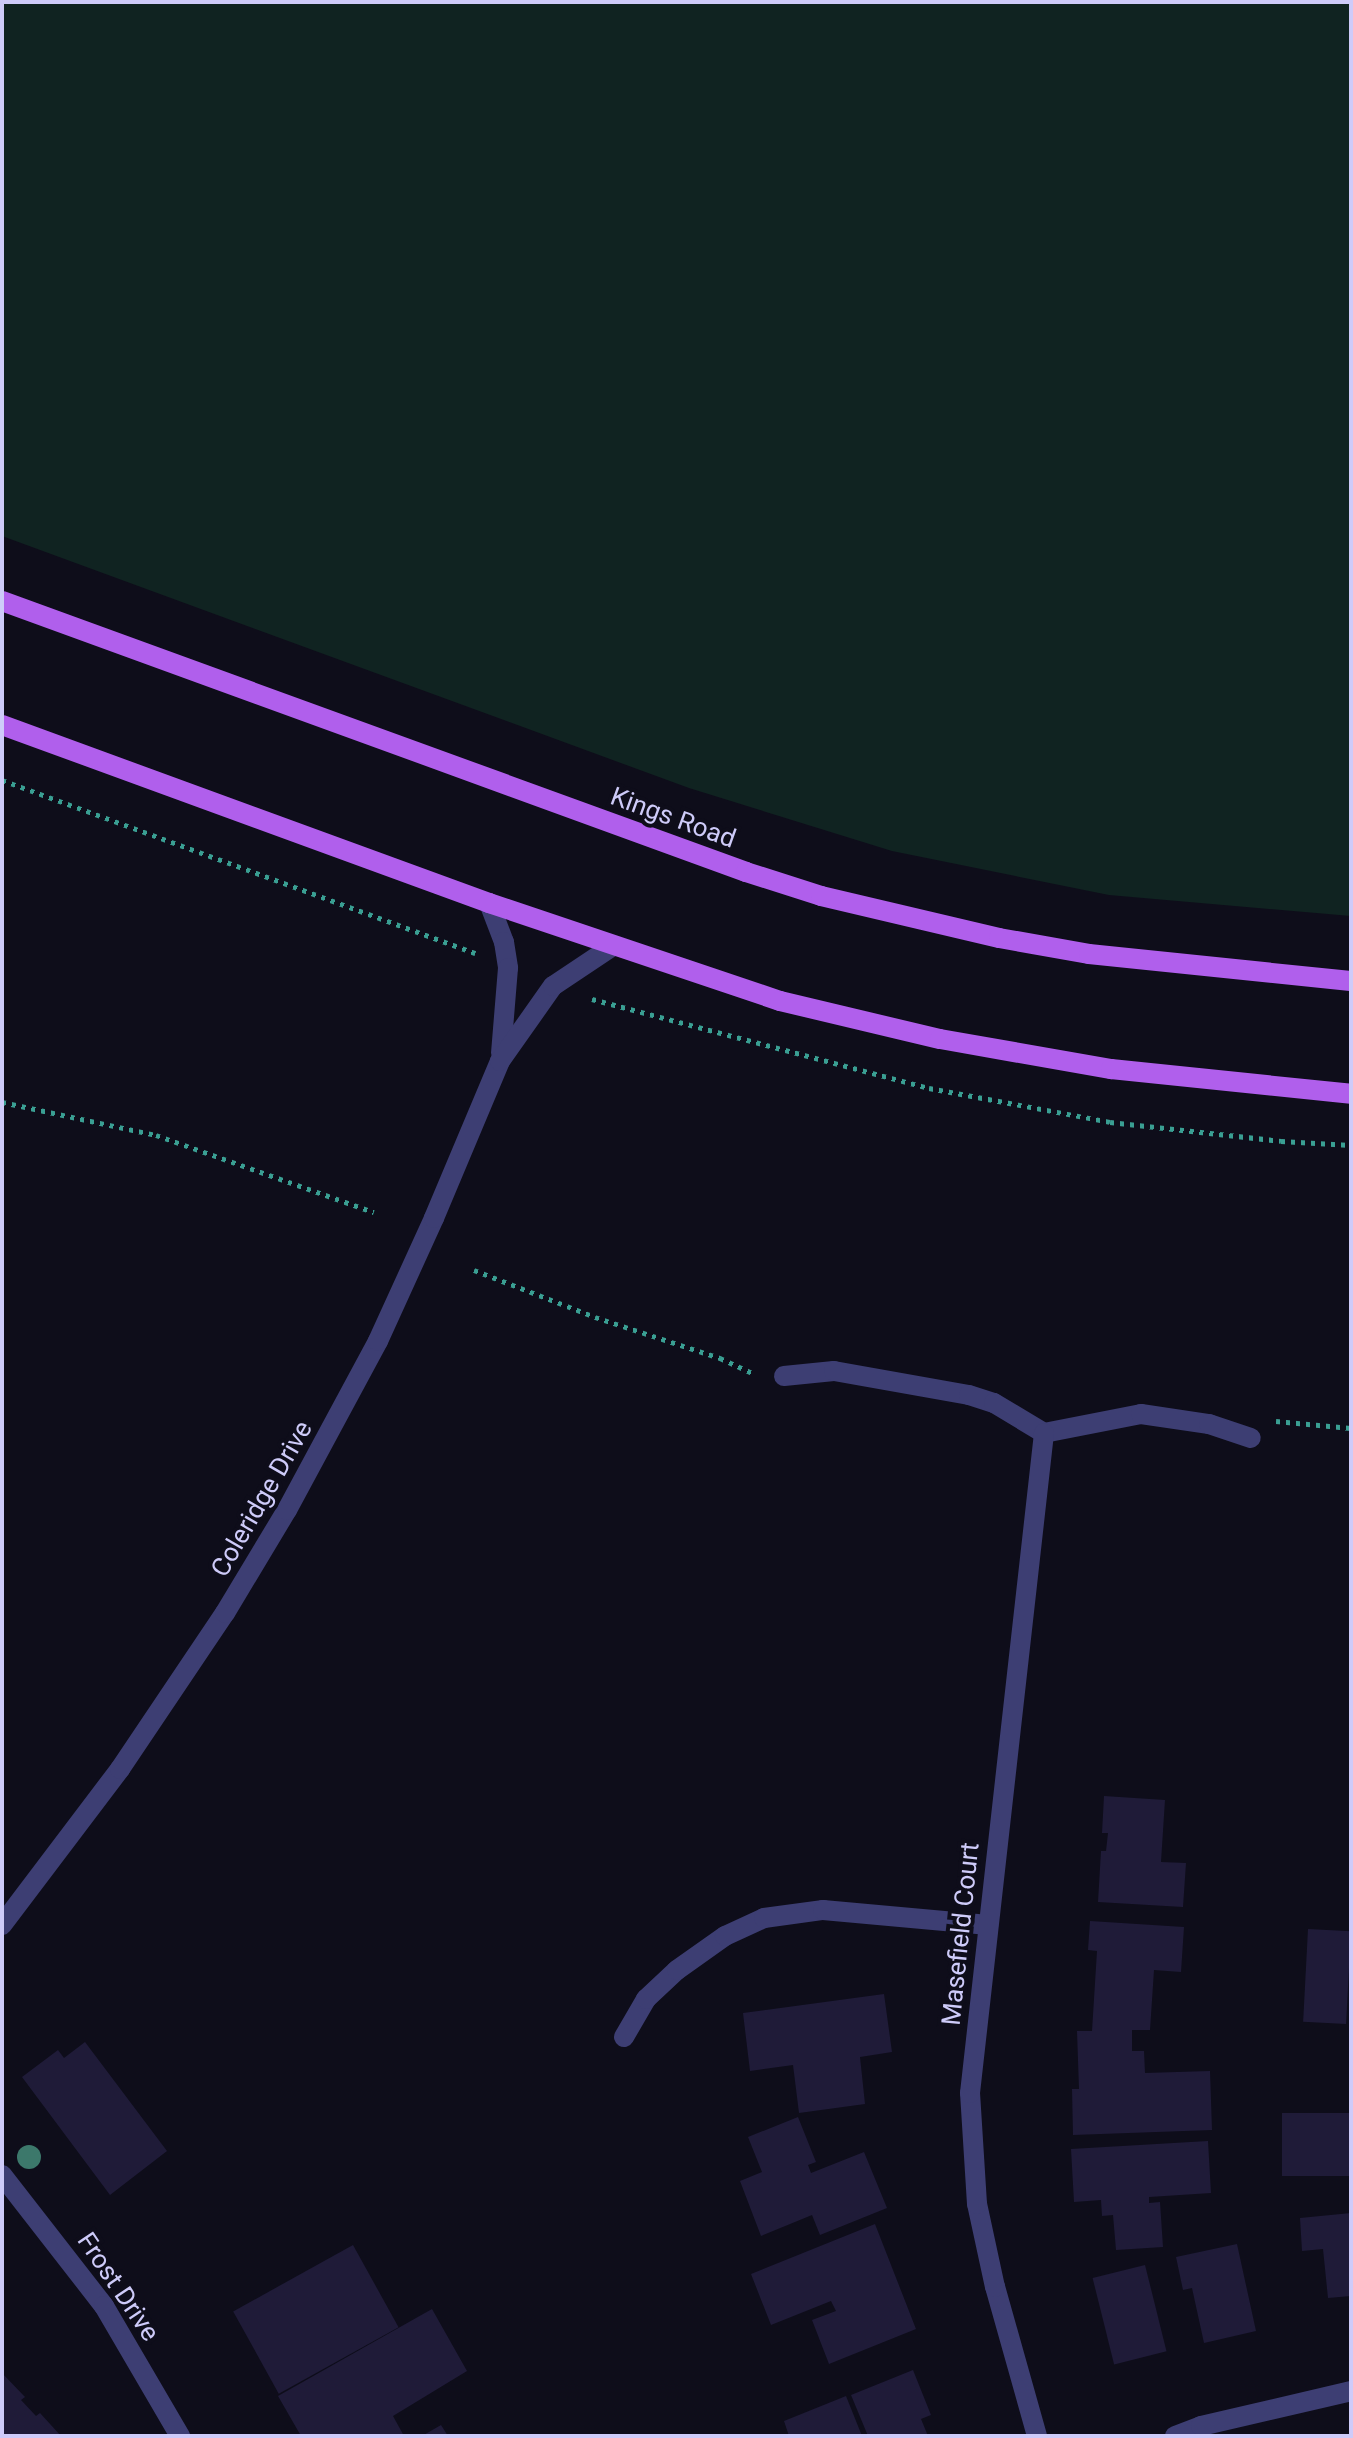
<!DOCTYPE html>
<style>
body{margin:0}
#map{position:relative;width:1353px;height:2438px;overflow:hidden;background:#0e0d1a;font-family:Roboto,sans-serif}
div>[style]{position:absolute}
.green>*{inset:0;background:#102321}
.building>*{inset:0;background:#1f1b38;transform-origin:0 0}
.path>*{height:5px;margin-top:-2.5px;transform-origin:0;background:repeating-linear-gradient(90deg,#3a9f93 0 4px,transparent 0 10px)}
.lane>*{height:20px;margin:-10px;padding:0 10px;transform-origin:10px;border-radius:10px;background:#3d3e73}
.street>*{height:20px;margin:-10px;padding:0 10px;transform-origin:10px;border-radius:10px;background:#3d3e73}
.primary>*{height:20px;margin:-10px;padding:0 10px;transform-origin:10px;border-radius:10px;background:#b05fec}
.trees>*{width:24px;height:24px;margin:-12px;border-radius:50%;background:#3c786b}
span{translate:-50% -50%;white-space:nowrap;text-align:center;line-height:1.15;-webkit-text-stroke:8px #0e0d1a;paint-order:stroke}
.street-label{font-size:26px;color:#cecbf9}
.frame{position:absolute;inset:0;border:4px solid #cecbf9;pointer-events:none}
</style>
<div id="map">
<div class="green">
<div style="clip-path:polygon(2px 2px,1351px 2px,1351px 916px,1109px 895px,892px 851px,689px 788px,2px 536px)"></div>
</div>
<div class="building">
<div style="clip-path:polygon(1104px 1796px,1165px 1800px,1161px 1862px,1186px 1863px,1183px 1907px,1098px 1902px,1101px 1851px,1106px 1851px,1108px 1833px,1102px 1833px)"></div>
<div style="clip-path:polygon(1090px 1921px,1184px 1927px,1181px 1972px,1154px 1970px,1150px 2030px,1132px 2030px,1132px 2051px,1144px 2051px,1145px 2073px,1210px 2071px,1212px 2130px,1073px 2135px,1072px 2089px,1079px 2089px,1077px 2031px,1092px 2031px,1097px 1951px,1088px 1950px)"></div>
<div style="left:1308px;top:1929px;width:43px;height:93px;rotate:3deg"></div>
<div style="clip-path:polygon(884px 1994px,892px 2052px,860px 2057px,865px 2104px,799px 2113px,793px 2065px,750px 2071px,743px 2013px)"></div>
<div style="clip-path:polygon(85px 2042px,167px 2151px,110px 2195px,22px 2077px,58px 2050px,64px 2058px)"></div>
<div style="left:1282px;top:2113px;width:69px;height:63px"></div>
<div style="clip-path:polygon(798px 2117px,816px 2162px,808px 2165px,811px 2173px,864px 2152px,887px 2208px,820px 2235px,812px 2215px,761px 2236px,740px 2181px,762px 2172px,748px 2137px)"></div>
<div style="clip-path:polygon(1208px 2141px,1211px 2193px,1149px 2197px,1149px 2203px,1160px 2202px,1163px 2247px,1116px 2250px,1113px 2215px,1102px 2216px,1101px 2200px,1074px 2202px,1071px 2149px)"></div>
<div style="clip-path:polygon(1351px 2213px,1351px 2296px,1328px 2298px,1323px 2249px,1302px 2251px,1300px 2218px)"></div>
<div style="clip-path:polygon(875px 2224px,916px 2329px,829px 2364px,812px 2320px,836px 2311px,831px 2301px,771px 2325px,751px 2274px)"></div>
<div style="clip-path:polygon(1237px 2244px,1256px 2331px,1204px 2343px,1192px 2288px,1183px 2290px,1176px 2257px)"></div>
<div style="left:353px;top:2245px;width:94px;height:137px;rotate:61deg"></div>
<div style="left:1145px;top:2265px;width:89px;height:54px;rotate:76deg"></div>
<div style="clip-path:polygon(432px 2309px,467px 2371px,393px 2416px,404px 2436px,301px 2436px,278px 2396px)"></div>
<div style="clip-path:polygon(913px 2370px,931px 2415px,921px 2419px,928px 2436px,868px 2436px,851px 2395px)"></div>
<div style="clip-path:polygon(2px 2373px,25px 2397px,21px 2400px,36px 2416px,40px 2413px,61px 2436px,2px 2436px)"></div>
<div style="clip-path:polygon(846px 2396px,862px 2436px,789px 2436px,784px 2421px)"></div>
<div style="clip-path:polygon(441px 2425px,448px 2436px,422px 2436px)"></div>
</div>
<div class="path">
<div style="left:2px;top:780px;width:504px;rotate:20.09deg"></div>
<div style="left:592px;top:999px;width:349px;rotate:14.8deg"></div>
<div style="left:929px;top:1088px;width:184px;rotate:10.6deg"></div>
<div style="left:1110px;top:1122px;width:172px;rotate:6.3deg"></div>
<div style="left:1281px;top:1141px;width:70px;rotate:3.3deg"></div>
<div style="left:2px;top:1102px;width:157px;rotate:12.1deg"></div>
<div style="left:156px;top:1135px;width:231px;rotate:19.5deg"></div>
<div style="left:474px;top:1270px;width:130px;rotate:21.2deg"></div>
<div style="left:595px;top:1317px;width:132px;rotate:18.2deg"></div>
<div style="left:720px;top:1358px;width:38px;rotate:25deg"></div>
<div style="left:1276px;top:1421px;width:75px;rotate:5.3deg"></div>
</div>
<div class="lane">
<div style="left:784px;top:1376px;width:50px;rotate:-5.7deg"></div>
<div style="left:834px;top:1371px;width:137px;rotate:10.1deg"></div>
<div style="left:969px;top:1395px;width:26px;rotate:18deg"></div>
<div style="left:994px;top:1403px;width:58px;rotate:31deg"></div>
<div style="left:1044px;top:1433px;width:99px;rotate:-11.1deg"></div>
<div style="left:1141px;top:1414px;width:69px;rotate:8.4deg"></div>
<div style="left:1209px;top:1424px;width:44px;rotate:18.4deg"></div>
</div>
<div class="street">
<div style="left:489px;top:903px;width:42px;rotate:69deg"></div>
<div style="left:504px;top:942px;width:26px;rotate:81deg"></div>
<div style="left:508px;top:968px;width:85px;rotate:94.7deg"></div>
<div style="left:2px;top:1925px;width:196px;rotate:-52.9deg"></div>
<div style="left:120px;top:1769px;width:188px;rotate:-56.1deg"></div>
<div style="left:225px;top:1613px;width:120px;rotate:-59deg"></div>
<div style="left:287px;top:1510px;width:192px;rotate:-61.7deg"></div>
<div style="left:378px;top:1341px;width:135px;rotate:-65.5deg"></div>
<div style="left:434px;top:1218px;width:170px;rotate:-67.2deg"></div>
<div style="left:500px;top:1061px;width:92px;rotate:-54.8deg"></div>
<div style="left:553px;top:986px;width:72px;rotate:-33.7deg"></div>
<div style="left:624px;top:2037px;width:44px;rotate:-59.9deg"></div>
<div style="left:646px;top:1999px;width:42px;rotate:-43.1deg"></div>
<div style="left:677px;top:1970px;width:59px;rotate:-35.3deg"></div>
<div style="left:725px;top:1936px;width:43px;rotate:-24.8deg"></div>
<div style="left:764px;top:1918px;width:60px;rotate:-7.7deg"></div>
<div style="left:823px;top:1910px;width:166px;rotate:5.2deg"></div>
<div style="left:2px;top:2175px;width:166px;rotate:52.1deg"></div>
<div style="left:104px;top:2306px;width:151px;rotate:59.7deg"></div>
<div style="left:1037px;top:2436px;width:155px;rotate:-105.7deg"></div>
<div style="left:995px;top:2287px;width:85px;rotate:-102.2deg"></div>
<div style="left:977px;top:2204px;width:111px;rotate:-93.6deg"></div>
<div style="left:970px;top:2093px;width:664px;rotate:-83.6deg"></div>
<div style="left:1175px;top:2436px;width:28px;rotate:-21deg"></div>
<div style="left:1201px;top:2426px;width:154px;rotate:-13.1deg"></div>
</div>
<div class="primary">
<div style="left:2px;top:601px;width:792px;rotate:20.01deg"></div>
<div style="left:746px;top:872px;width:79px;rotate:17.7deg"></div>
<div style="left:821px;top:896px;width:183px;rotate:13.3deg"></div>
<div style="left:999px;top:938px;width:91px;rotate:10.1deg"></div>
<div style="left:1089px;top:954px;width:263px;rotate:5.9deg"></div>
<div style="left:2px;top:725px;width:519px;rotate:20.08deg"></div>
<div style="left:489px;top:903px;width:307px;rotate:18.6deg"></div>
<div style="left:780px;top:1001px;width:164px;rotate:13.4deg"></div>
<div style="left:940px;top:1039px;width:174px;rotate:10deg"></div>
<div style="left:1111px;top:1069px;width:241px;rotate:5.9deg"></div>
</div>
<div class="trees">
<div style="left:29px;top:2157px"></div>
</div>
<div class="street-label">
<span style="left:673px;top:818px;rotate:20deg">Kings Road</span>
<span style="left:262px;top:1499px;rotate:-60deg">Coleridge Drive</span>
<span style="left:961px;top:1934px;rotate:-84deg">Masefield Court</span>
<span style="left:118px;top:2287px;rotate:56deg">Frost Drive</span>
</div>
<div class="frame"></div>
</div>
